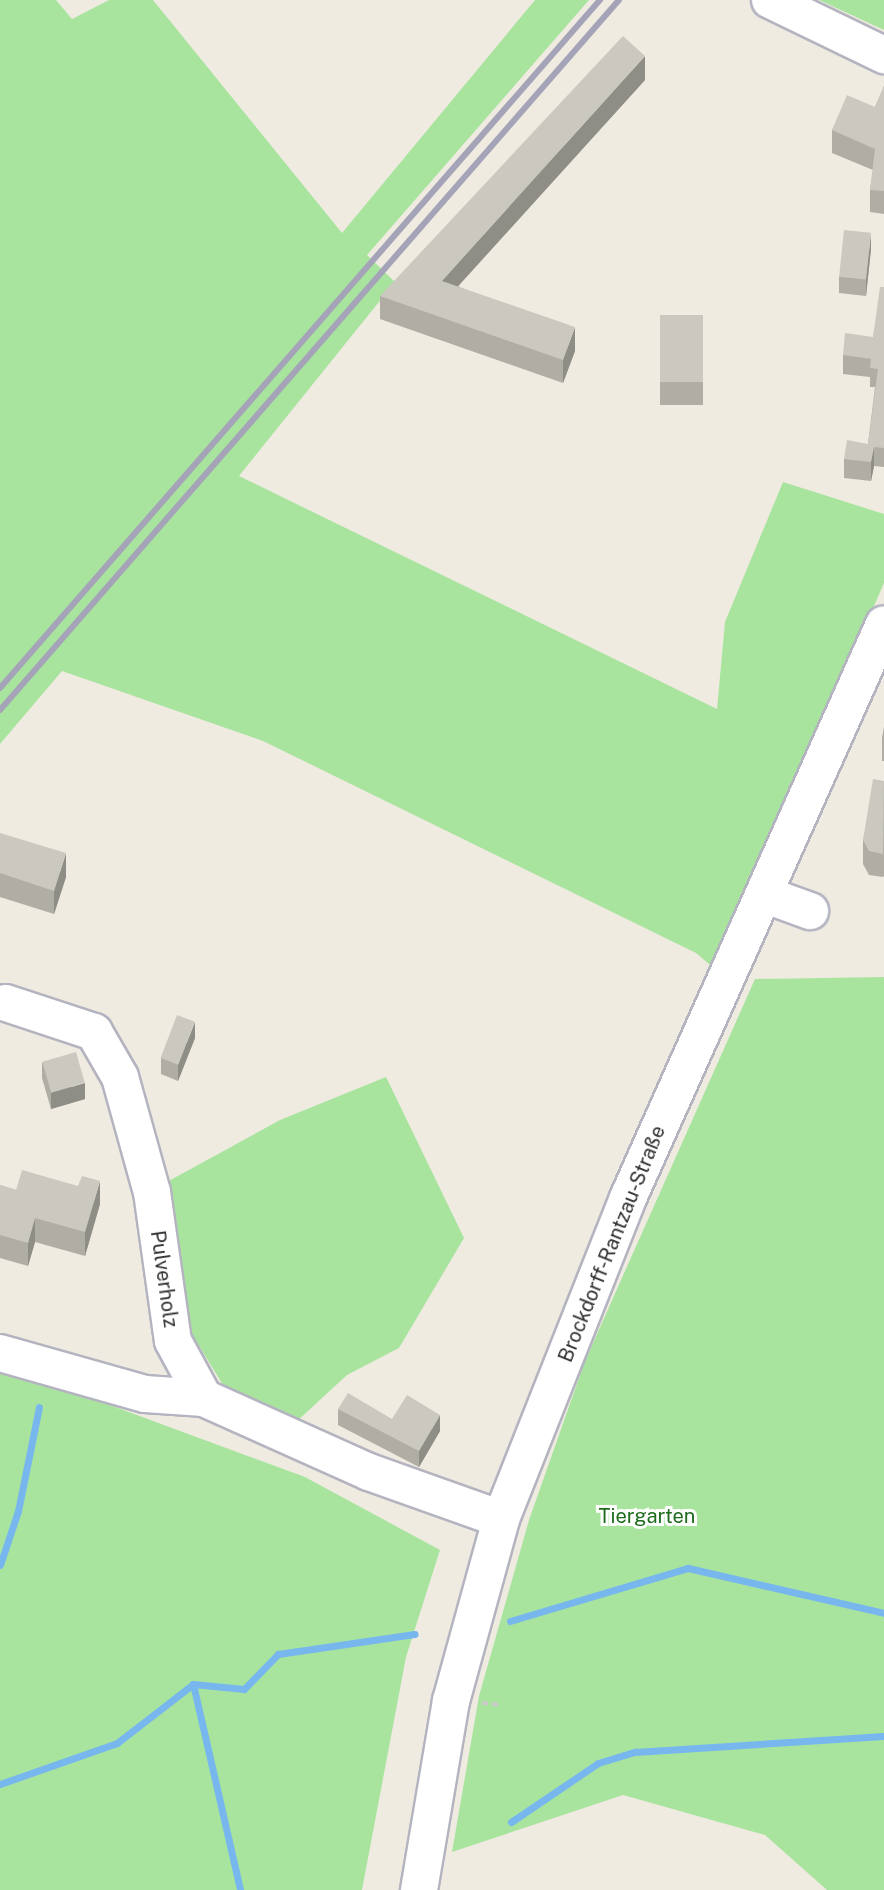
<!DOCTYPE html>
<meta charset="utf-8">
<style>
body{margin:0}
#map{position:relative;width:884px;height:1890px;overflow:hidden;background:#efebe1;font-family:"Public Sans",sans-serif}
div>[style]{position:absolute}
.green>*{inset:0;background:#a9e49f}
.stream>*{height:7px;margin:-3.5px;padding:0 3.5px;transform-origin:3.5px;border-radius:3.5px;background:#77b7ee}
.path>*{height:4px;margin-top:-2px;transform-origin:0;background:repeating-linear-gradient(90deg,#c9c9c9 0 6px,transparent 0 10px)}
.roads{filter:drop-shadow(2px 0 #b4b4c1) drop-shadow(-2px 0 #b4b4c1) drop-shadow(0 2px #b4b4c1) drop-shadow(0 -2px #b4b4c1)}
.minor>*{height:36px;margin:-18px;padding:0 18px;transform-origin:18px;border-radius:18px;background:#fff}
.rail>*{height:6px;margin:-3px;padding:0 3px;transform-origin:3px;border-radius:3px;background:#a4a3b7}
.wall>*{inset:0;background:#afada4;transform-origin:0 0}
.shaded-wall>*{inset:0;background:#8e8d86}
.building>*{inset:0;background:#cbc9bf;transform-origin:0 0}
span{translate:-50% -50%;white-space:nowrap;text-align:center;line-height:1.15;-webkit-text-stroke:6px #fff;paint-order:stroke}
.street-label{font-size:20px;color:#2e2e2e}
.park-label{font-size:20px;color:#1d6c1c}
</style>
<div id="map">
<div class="green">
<div style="clip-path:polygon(0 0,56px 0,72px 19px,109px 0,153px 0,342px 233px,535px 0,589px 0,367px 255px,395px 282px,239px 476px,717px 709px,725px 622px,783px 482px,884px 514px,884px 583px,716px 970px,696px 953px,263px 741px,62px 671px,0 744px)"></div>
<div style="clip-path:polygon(819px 0,884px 0,884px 30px)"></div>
<div style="clip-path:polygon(884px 977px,884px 1890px,827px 1890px,765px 1835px,623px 1795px,452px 1852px,479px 1696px,529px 1520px,585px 1361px,755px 979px)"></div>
<div style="clip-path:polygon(386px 1077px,464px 1238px,399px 1348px,347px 1375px,296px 1422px,228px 1393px,188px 1328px,165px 1183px,280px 1120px)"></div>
<div style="clip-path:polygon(0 1373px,80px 1394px,305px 1477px,440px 1550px,406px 1657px,362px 1890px,0 1890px)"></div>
</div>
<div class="stream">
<div style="left:0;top:1565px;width:57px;rotate:-71.6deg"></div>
<div style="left:18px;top:1511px;width:106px;rotate:-78.6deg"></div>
<div style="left:510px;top:1621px;width:186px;rotate:-16.6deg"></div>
<div style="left:688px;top:1568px;width:201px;rotate:12.9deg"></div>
<div style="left:193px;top:1684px;width:211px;rotate:77.1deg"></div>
<div style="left:0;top:1784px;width:124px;rotate:-19.3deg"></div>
<div style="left:117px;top:1743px;width:96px;rotate:-37.8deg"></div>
<div style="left:193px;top:1684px;width:51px;rotate:5.6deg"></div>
<div style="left:244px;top:1689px;width:49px;rotate:-45.8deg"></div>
<div style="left:278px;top:1654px;width:138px;rotate:-8.3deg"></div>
<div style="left:511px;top:1822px;width:105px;rotate:-34.1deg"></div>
<div style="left:598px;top:1763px;width:39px;rotate:-17deg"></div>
<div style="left:635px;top:1752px;width:250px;rotate:-3.7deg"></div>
</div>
<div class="path">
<div style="left:482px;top:1703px;width:20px;rotate:6deg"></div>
</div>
<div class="roads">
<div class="minor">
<div style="left:770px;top:0;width:127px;rotate:25.8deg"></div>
<div style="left:766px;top:895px;width:47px;rotate:20deg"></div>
<div style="left:6px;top:1003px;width:93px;rotate:18.2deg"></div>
<div style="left:94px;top:1032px;width:52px;rotate:60deg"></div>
<div style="left:120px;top:1077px;width:119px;rotate:74.5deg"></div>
<div style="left:152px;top:1192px;width:150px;rotate:82deg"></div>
<div style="left:173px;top:1341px;width:65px;rotate:61.5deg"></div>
<div style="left:204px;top:1398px;width:181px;rotate:24.2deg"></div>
<div style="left:369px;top:1472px;width:140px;rotate:19.6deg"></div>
<div style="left:0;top:1353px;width:151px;rotate:15.8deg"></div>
<div style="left:145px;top:1394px;width:59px;rotate:3.9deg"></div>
<div style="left:419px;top:1890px;width:192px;rotate:-80.4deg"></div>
<div style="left:451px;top:1701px;width:189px;rotate:-74.6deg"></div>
<div style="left:501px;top:1519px;width:345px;rotate:-68.4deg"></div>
<div style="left:628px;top:1198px;width:628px;rotate:-65.96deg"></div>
</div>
</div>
<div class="rail">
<div style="left:0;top:688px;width:913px;rotate:-48.91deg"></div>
<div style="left:0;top:710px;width:942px;rotate:-48.92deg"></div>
</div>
<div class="wall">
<div style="clip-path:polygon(645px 80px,458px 286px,575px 351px,563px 383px,380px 319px,380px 296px)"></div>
<div style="clip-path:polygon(884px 86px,884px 214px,870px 212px,870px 190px,873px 170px,832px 153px,832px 130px,875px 107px)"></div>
<div style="clip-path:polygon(871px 249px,866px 296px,839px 293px,839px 277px)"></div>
<div style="clip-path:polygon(884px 287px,884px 467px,874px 466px,871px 481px,844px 478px,844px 459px,868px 444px,875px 387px,870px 387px,870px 377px,843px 374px,843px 355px,873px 337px)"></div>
<div style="left:660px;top:315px;width:43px;height:90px"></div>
<div style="clip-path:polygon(884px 727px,884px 761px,882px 761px,882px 738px)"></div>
<div style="clip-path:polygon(884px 781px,884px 876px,883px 877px,869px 875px,863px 864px,863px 840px)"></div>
<div style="clip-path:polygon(0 833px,66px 877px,54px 914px,0 897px)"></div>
<div style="clip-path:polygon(195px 1038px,178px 1081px,161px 1074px,161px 1058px)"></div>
<div style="clip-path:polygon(42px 1062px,85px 1099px,51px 1109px,42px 1078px)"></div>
<div style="clip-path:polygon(0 1185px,16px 1190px,100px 1204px,85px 1256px,35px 1242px,28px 1266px,0 1258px)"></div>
<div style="clip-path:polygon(338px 1409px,392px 1419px,440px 1431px,419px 1467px,338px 1425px)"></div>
</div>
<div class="shaded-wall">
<div style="clip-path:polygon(645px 56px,645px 80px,442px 304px,442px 281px)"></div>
<div style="clip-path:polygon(871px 233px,871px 249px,866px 296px,866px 280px)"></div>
<div style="clip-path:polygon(575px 327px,575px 351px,563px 383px,563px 360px)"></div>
<div style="clip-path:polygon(874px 447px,874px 466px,871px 481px,871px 462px)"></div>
<div style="clip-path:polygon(66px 853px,66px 877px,54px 914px,54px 891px)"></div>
<div style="clip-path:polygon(195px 1022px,195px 1038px,178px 1081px,178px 1065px)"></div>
<div style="clip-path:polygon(85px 1083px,85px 1099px,51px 1109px,51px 1093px)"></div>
<div style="clip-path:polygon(100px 1181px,100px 1204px,85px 1256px,85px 1232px)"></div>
<div style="clip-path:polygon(35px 1218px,35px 1242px,28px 1266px,28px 1243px)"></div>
<div style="clip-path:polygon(440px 1415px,440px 1431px,419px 1467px,419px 1451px)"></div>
</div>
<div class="building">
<div style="clip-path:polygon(623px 36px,645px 56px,442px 281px,575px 327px,563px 360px,380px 296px)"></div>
<div style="clip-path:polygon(884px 86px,884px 191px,870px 190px,875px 149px,832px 130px,847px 95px,875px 107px)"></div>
<div style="left:844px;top:230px;width:27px;height:47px;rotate:6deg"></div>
<div style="clip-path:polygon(880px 287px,884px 287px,884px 448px,874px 447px,871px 462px,844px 459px,847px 440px,868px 444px,878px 369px,870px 368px,871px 359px,843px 355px,845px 333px,873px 337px)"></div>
<div style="left:660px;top:315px;width:43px;height:67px"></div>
<div style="clip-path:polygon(873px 779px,884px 781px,883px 854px,869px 851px,863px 840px)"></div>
<div style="clip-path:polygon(0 833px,66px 853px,54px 891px,0 873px)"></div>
<div style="left:177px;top:1015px;width:19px;height:46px;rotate:21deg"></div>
<div style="left:76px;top:1052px;width:32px;height:35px;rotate:74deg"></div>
<div style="clip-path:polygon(22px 1170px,78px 1186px,82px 1176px,100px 1181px,85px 1232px,35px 1218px,28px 1243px,0 1235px,0 1185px,16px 1190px)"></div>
<div style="clip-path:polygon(348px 1393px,392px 1419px,407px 1395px,440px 1415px,419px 1451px,338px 1409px)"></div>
</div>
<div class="street-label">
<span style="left:612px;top:1244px;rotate:-68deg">Brockdorff-Rantzau-Straße</span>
<span style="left:164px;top:1279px;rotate:82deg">Pulverholz</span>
</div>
<div class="park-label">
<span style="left:647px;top:1516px">Tiergarten</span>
</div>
</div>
